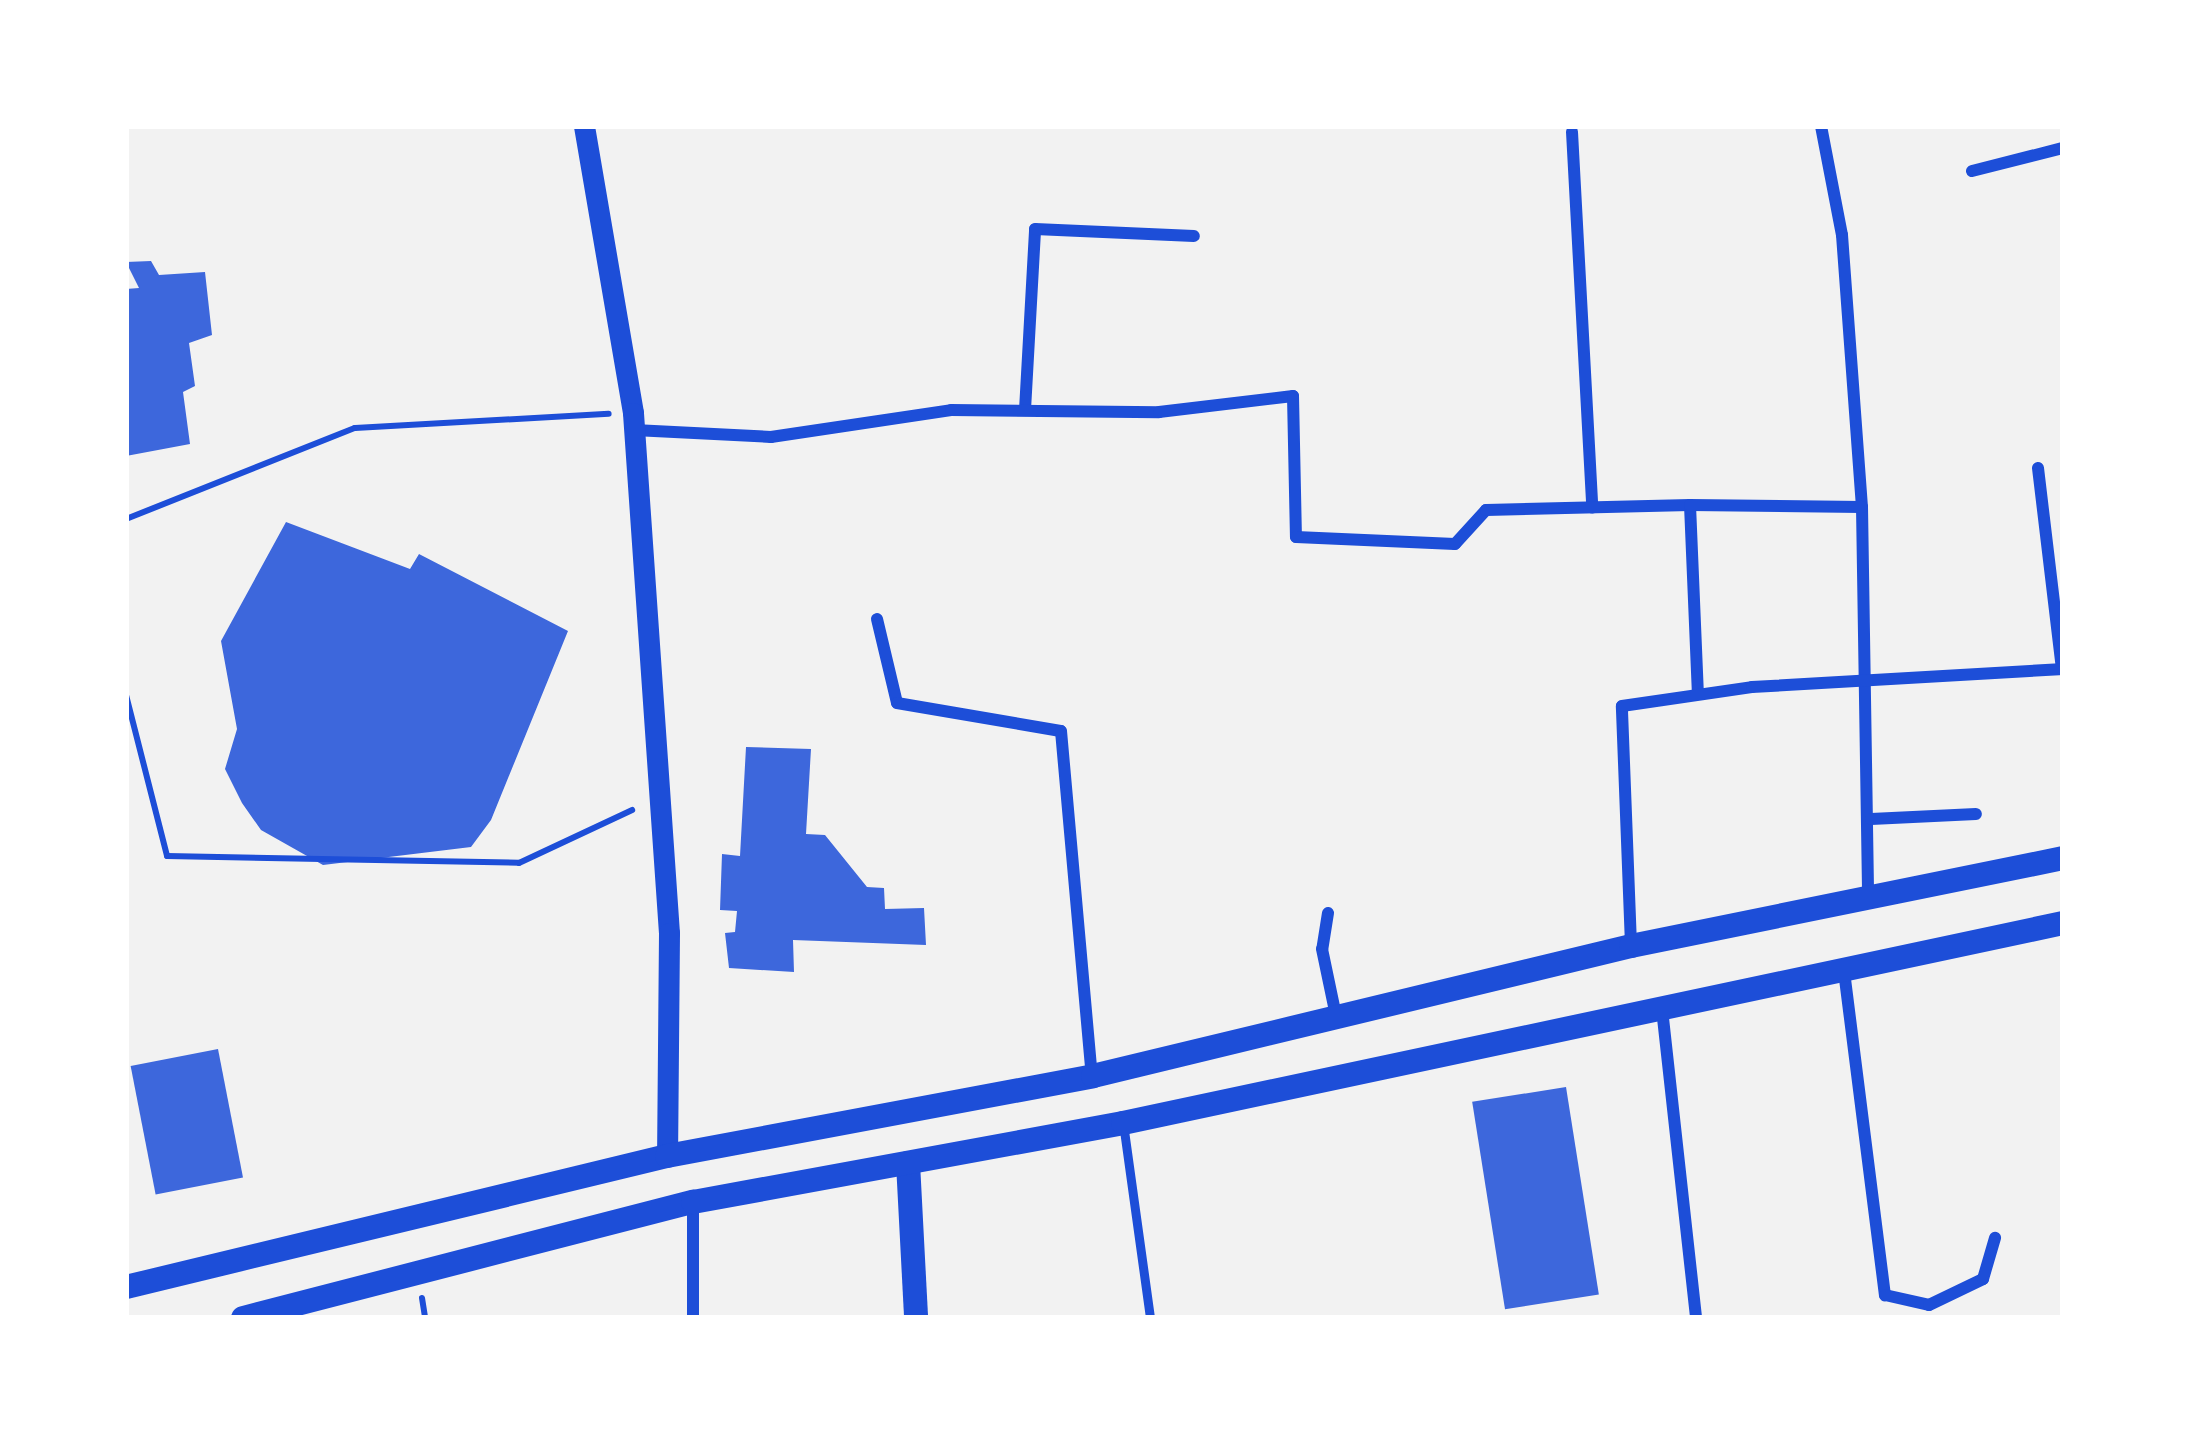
<!DOCTYPE html>
<style>
body{margin:0}
#map{position:relative;width:2189px;height:1444px;overflow:hidden;background:#f2f2f2;font-family:"Golos Text",sans-serif}
div>[style]{position:absolute}
.building>*{inset:0;background:#3d67dc;transform-origin:0 0}
.path>*{height:6px;margin:-3px;padding:0 3px;transform-origin:3px;border-radius:3px;background:#1d4ed8}
.service>*{height:9px;margin:-4.5px;padding:0 4.5px;transform-origin:4.5px;border-radius:4.5px;background:#1d4ed8}
.minor>*{height:12px;margin:-6px;padding:0 6px;transform-origin:6px;border-radius:6px;background:#1d4ed8}
.tertiary>*{height:21px;margin:-10.5px;padding:0 10.5px;transform-origin:10.5px;border-radius:10.5px;background:#1d4ed8}
.secondary>*{height:24px;margin:-12px;padding:0 12px;transform-origin:12px;border-radius:12px;background:#1d4ed8}
span{translate:-50% -50%;white-space:nowrap;text-align:center;line-height:1.15;-webkit-text-stroke:9px #fff;paint-order:stroke}
.frame{position:absolute;inset:0;border:129px solid #fff;pointer-events:none}
</style>
<div id="map">
<div class="building">
<div style="clip-path:polygon(151px 261px,159px 275px,205px 272px,212px 335px,189px 343px,195px 386px,183px 392px,190px 444px,126px 456px,126px 289px,139px 288px,126px 262px)"></div>
<div style="clip-path:polygon(286px 522px,410px 569px,419px 554px,568px 631px,491px 820px,471px 847px,323px 865px,261px 830px,242px 803px,225px 769px,237px 729px,221px 641px)"></div>
<div style="clip-path:polygon(746px 747px,811px 749px,806px 834px,825px 835px,867px 887px,884px 888px,885px 909px,924px 908px,926px 945px,793px 940px,794px 972px,729px 968px,725px 933px,735px 932px,737px 911px,720px 910px,722px 854px,740px 856px)"></div>
<div style="left:218px;top:1049px;width:131px;height:89px;rotate:79deg"></div>
<div style="left:1566px;top:1087px;width:210px;height:95px;rotate:81deg"></div>
</div>
<div class="path">
<div style="left:126px;top:519px;width:246px;rotate:-21.7deg"></div>
<div style="left:355px;top:428px;width:254px;rotate:-3.2deg"></div>
<div style="left:126px;top:695px;width:166px;rotate:75.7deg"></div>
<div style="left:167px;top:856px;width:352px;rotate:1.1deg"></div>
<div style="left:519px;top:863px;width:125px;rotate:-25.1deg"></div>
<div style="left:422px;top:1298px;width:20px;rotate:81deg"></div>
</div>
<div class="service">
<div style="left:1123px;top:1123px;width:197px;rotate:82.1deg"></div>
</div>
<div class="minor">
<div style="left:1821px;top:126px;width:111px;rotate:79.1deg"></div>
<div style="left:1842px;top:235px;width:273px;rotate:85.8deg"></div>
<div style="left:1862px;top:507px;width:389px;rotate:89.1deg"></div>
<div style="left:1572px;top:132px;width:376px;rotate:86.9deg"></div>
<div style="left:1972px;top:171px;width:94px;rotate:-14.2deg"></div>
<div style="left:1025px;top:410px;width:181px;rotate:-86.8deg"></div>
<div style="left:1035px;top:229px;width:159px;rotate:2.5deg"></div>
<div style="left:634px;top:430px;width:137px;rotate:2.9deg"></div>
<div style="left:771px;top:437px;width:182px;rotate:-8.5deg"></div>
<div style="left:951px;top:410px;width:208px;rotate:0.6deg"></div>
<div style="left:1159px;top:412px;width:135px;rotate:-6.8deg"></div>
<div style="left:1293px;top:396px;width:141px;rotate:88.8deg"></div>
<div style="left:1296px;top:537px;width:159px;rotate:2.5deg"></div>
<div style="left:1455px;top:544px;width:46px;rotate:-47.6deg"></div>
<div style="left:1486px;top:510px;width:204px;rotate:-1.4deg"></div>
<div style="left:1690px;top:505px;width:189px;rotate:87.6deg"></div>
<div style="left:2038px;top:468px;width:202px;rotate:83.2deg"></div>
<div style="left:1690px;top:505px;width:172px;rotate:0.7deg"></div>
<div style="left:877px;top:619px;width:86px;rotate:76.6deg"></div>
<div style="left:897px;top:703px;width:166px;rotate:9.7deg"></div>
<div style="left:1061px;top:731px;width:345px;rotate:84.9deg"></div>
<div style="left:1871px;top:819px;width:105px;rotate:-2.7deg"></div>
<div style="left:1328px;top:913px;width:36px;rotate:99deg"></div>
<div style="left:1322px;top:949px;width:68px;rotate:78.2deg"></div>
<div style="left:1631px;top:945px;width:239px;rotate:-92.2deg"></div>
<div style="left:1622px;top:706px;width:131px;rotate:-8.3deg"></div>
<div style="left:1752px;top:687px;width:312px;rotate:-3.3deg"></div>
<div style="left:1844px;top:971px;width:327px;rotate:82.8deg"></div>
<div style="left:1885px;top:1295px;width:45px;rotate:12.8deg"></div>
<div style="left:1929px;top:1305px;width:60px;rotate:-25.7deg"></div>
<div style="left:1983px;top:1279px;width:43px;rotate:-73.7deg"></div>
<div style="left:1662px;top:1009px;width:311px;rotate:83.7deg"></div>
<div style="left:693px;top:1318px;width:115px;rotate:-90deg"></div>
</div>
<div class="tertiary">
<div style="left:584px;top:126px;width:291px;rotate:80.3deg"></div>
<div style="left:633px;top:413px;width:521px;rotate:86.04deg"></div>
<div style="left:669px;top:933px;width:223px;rotate:90.5deg"></div>
</div>
<div class="secondary">
<div style="left:908px;top:1163px;width:155px;rotate:87deg"></div>
<div style="left:126px;top:1287px;width:557px;rotate:-13.61deg"></div>
<div style="left:667px;top:1156px;width:433px;rotate:-10.6deg"></div>
<div style="left:1093px;top:1076px;width:553px;rotate:-13.58deg"></div>
<div style="left:1631px;top:946px;width:441px;rotate:-11.5deg"></div>
<div style="left:243px;top:1318px;width:465px;rotate:-14.5deg"></div>
<div style="left:693px;top:1202px;width:437px;rotate:-10.4deg"></div>
<div style="left:1123px;top:1123px;width:961px;rotate:-12.01deg"></div>
</div>
<div class="frame"></div>
</div>
